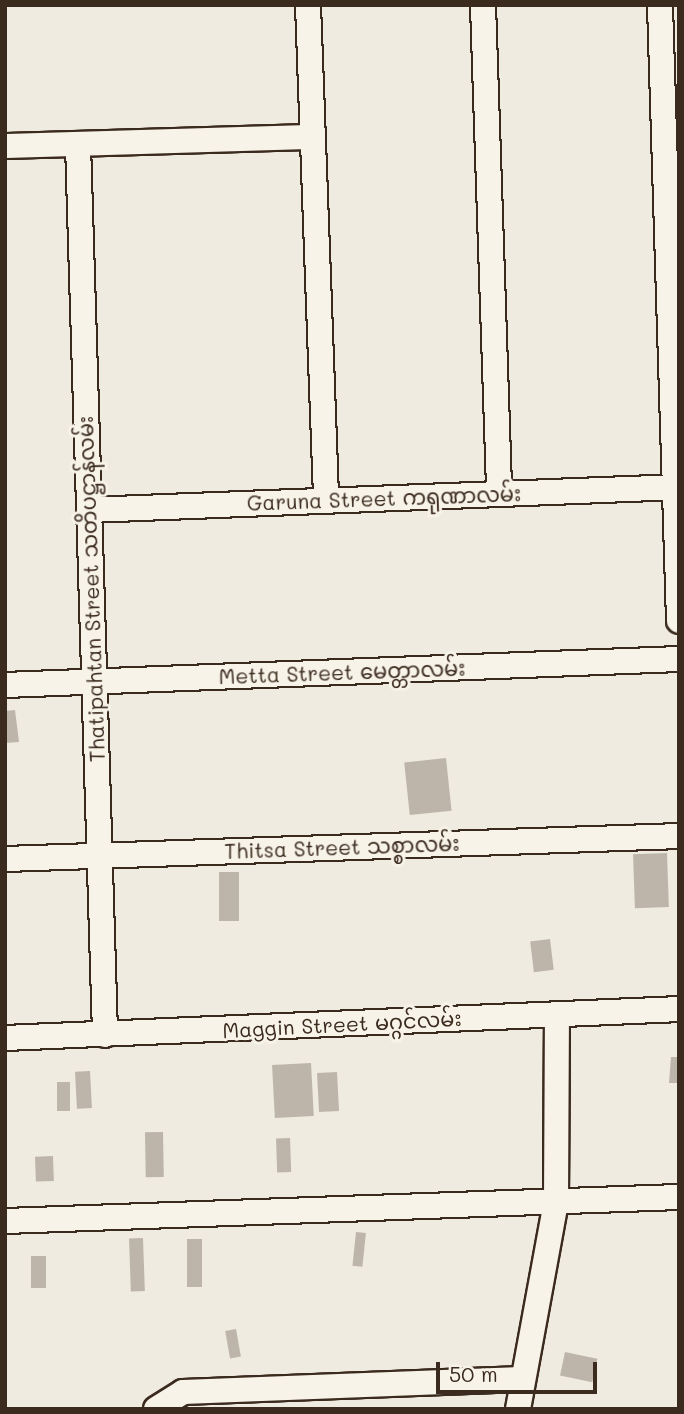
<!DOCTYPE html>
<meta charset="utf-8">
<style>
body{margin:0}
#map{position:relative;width:684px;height:1414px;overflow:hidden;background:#efebe0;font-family:Mali,"Noto Sans Myanmar",sans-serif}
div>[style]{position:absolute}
.building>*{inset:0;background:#bdb5aa;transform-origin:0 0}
.roads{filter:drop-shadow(2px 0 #3b2a1e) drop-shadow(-2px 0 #3b2a1e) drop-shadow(0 2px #3b2a1e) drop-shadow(0 -2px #3b2a1e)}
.minor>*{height:24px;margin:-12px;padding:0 12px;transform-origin:12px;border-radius:12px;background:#f7f3e8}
span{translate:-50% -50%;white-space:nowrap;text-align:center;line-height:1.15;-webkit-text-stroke:6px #f7f3e8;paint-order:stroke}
.street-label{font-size:21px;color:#3b2a1e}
.frame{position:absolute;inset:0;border:7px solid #3b2a1e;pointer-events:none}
.scale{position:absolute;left:436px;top:1362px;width:161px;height:32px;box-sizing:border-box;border:4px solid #3b2a1e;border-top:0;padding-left:9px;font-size:21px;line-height:24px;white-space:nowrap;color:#3b2a1e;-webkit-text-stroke:5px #f7f3e8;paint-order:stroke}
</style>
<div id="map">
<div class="building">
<div style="clip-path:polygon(15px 710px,19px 742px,5px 743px,5px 711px)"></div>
<div style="left:446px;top:758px;width:53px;height:42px;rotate:84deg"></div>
<div style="left:667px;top:853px;width:54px;height:34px;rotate:88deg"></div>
<div style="left:219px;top:872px;width:20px;height:49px"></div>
<div style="left:550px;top:939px;width:31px;height:20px;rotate:83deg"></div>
<div style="clip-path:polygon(671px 1057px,679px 1057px,679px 1083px,669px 1083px)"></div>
<div style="left:311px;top:1063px;width:53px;height:39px;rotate:87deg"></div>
<div style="left:90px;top:1071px;width:37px;height:15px;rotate:87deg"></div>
<div style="left:337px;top:1072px;width:39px;height:20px;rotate:87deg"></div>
<div style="left:57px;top:1082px;width:13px;height:29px"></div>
<div style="left:163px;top:1132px;width:45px;height:18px;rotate:89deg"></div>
<div style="left:290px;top:1138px;width:34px;height:14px;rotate:88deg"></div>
<div style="left:53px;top:1156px;width:25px;height:18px;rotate:88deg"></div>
<div style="left:356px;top:1232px;width:10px;height:34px;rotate:6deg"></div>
<div style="left:143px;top:1238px;width:53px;height:14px;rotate:88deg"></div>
<div style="left:187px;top:1239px;width:15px;height:48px"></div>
<div style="left:31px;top:1256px;width:15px;height:32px"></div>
<div style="left:236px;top:1329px;width:28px;height:11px;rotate:80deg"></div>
<div style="left:565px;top:1352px;width:33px;height:24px;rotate:12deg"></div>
</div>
<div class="roads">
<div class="minor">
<div style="left:308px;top:5px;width:495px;rotate:87.9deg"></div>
<div style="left:483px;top:5px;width:489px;rotate:88.1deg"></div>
<div style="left:660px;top:5px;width:616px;rotate:88.23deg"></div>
<div style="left:78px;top:144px;width:891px;rotate:88.26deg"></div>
<div style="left:5px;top:146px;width:308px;rotate:-1.7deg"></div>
<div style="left:89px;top:510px;width:590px;rotate:-2.23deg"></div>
<div style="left:5px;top:685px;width:675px;rotate:-2.21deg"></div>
<div style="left:5px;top:859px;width:674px;rotate:-1.95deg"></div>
<div style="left:5px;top:1038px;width:675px;rotate:-2.46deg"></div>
<div style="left:5px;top:1221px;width:674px;rotate:-2.04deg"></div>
<div style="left:156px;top:1409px;width:32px;rotate:-32deg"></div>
<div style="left:183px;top:1392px;width:339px;rotate:-2.2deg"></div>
<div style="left:518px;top:1409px;width:211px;rotate:-79.6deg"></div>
<div style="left:556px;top:1201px;width:186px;rotate:-89.7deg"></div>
</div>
</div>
<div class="street-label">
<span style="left:384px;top:498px;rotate:-2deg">Garuna Street ကရုဏာလမ်း</span>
<span style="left:91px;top:589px;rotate:-92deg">Thatipahtan Street သတိပဋ္ဌာန်လမ်း</span>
<span style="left:342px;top:672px;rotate:-2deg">Metta Street မေတ္တာလမ်း</span>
<span style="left:342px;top:847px;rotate:-2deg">Thitsa Street သစ္စာလမ်း</span>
<span style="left:342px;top:1024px;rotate:-3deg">Maggin Street မဂ္ဂင်လမ်း</span>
</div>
<div class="frame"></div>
<div class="scale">50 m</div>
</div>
